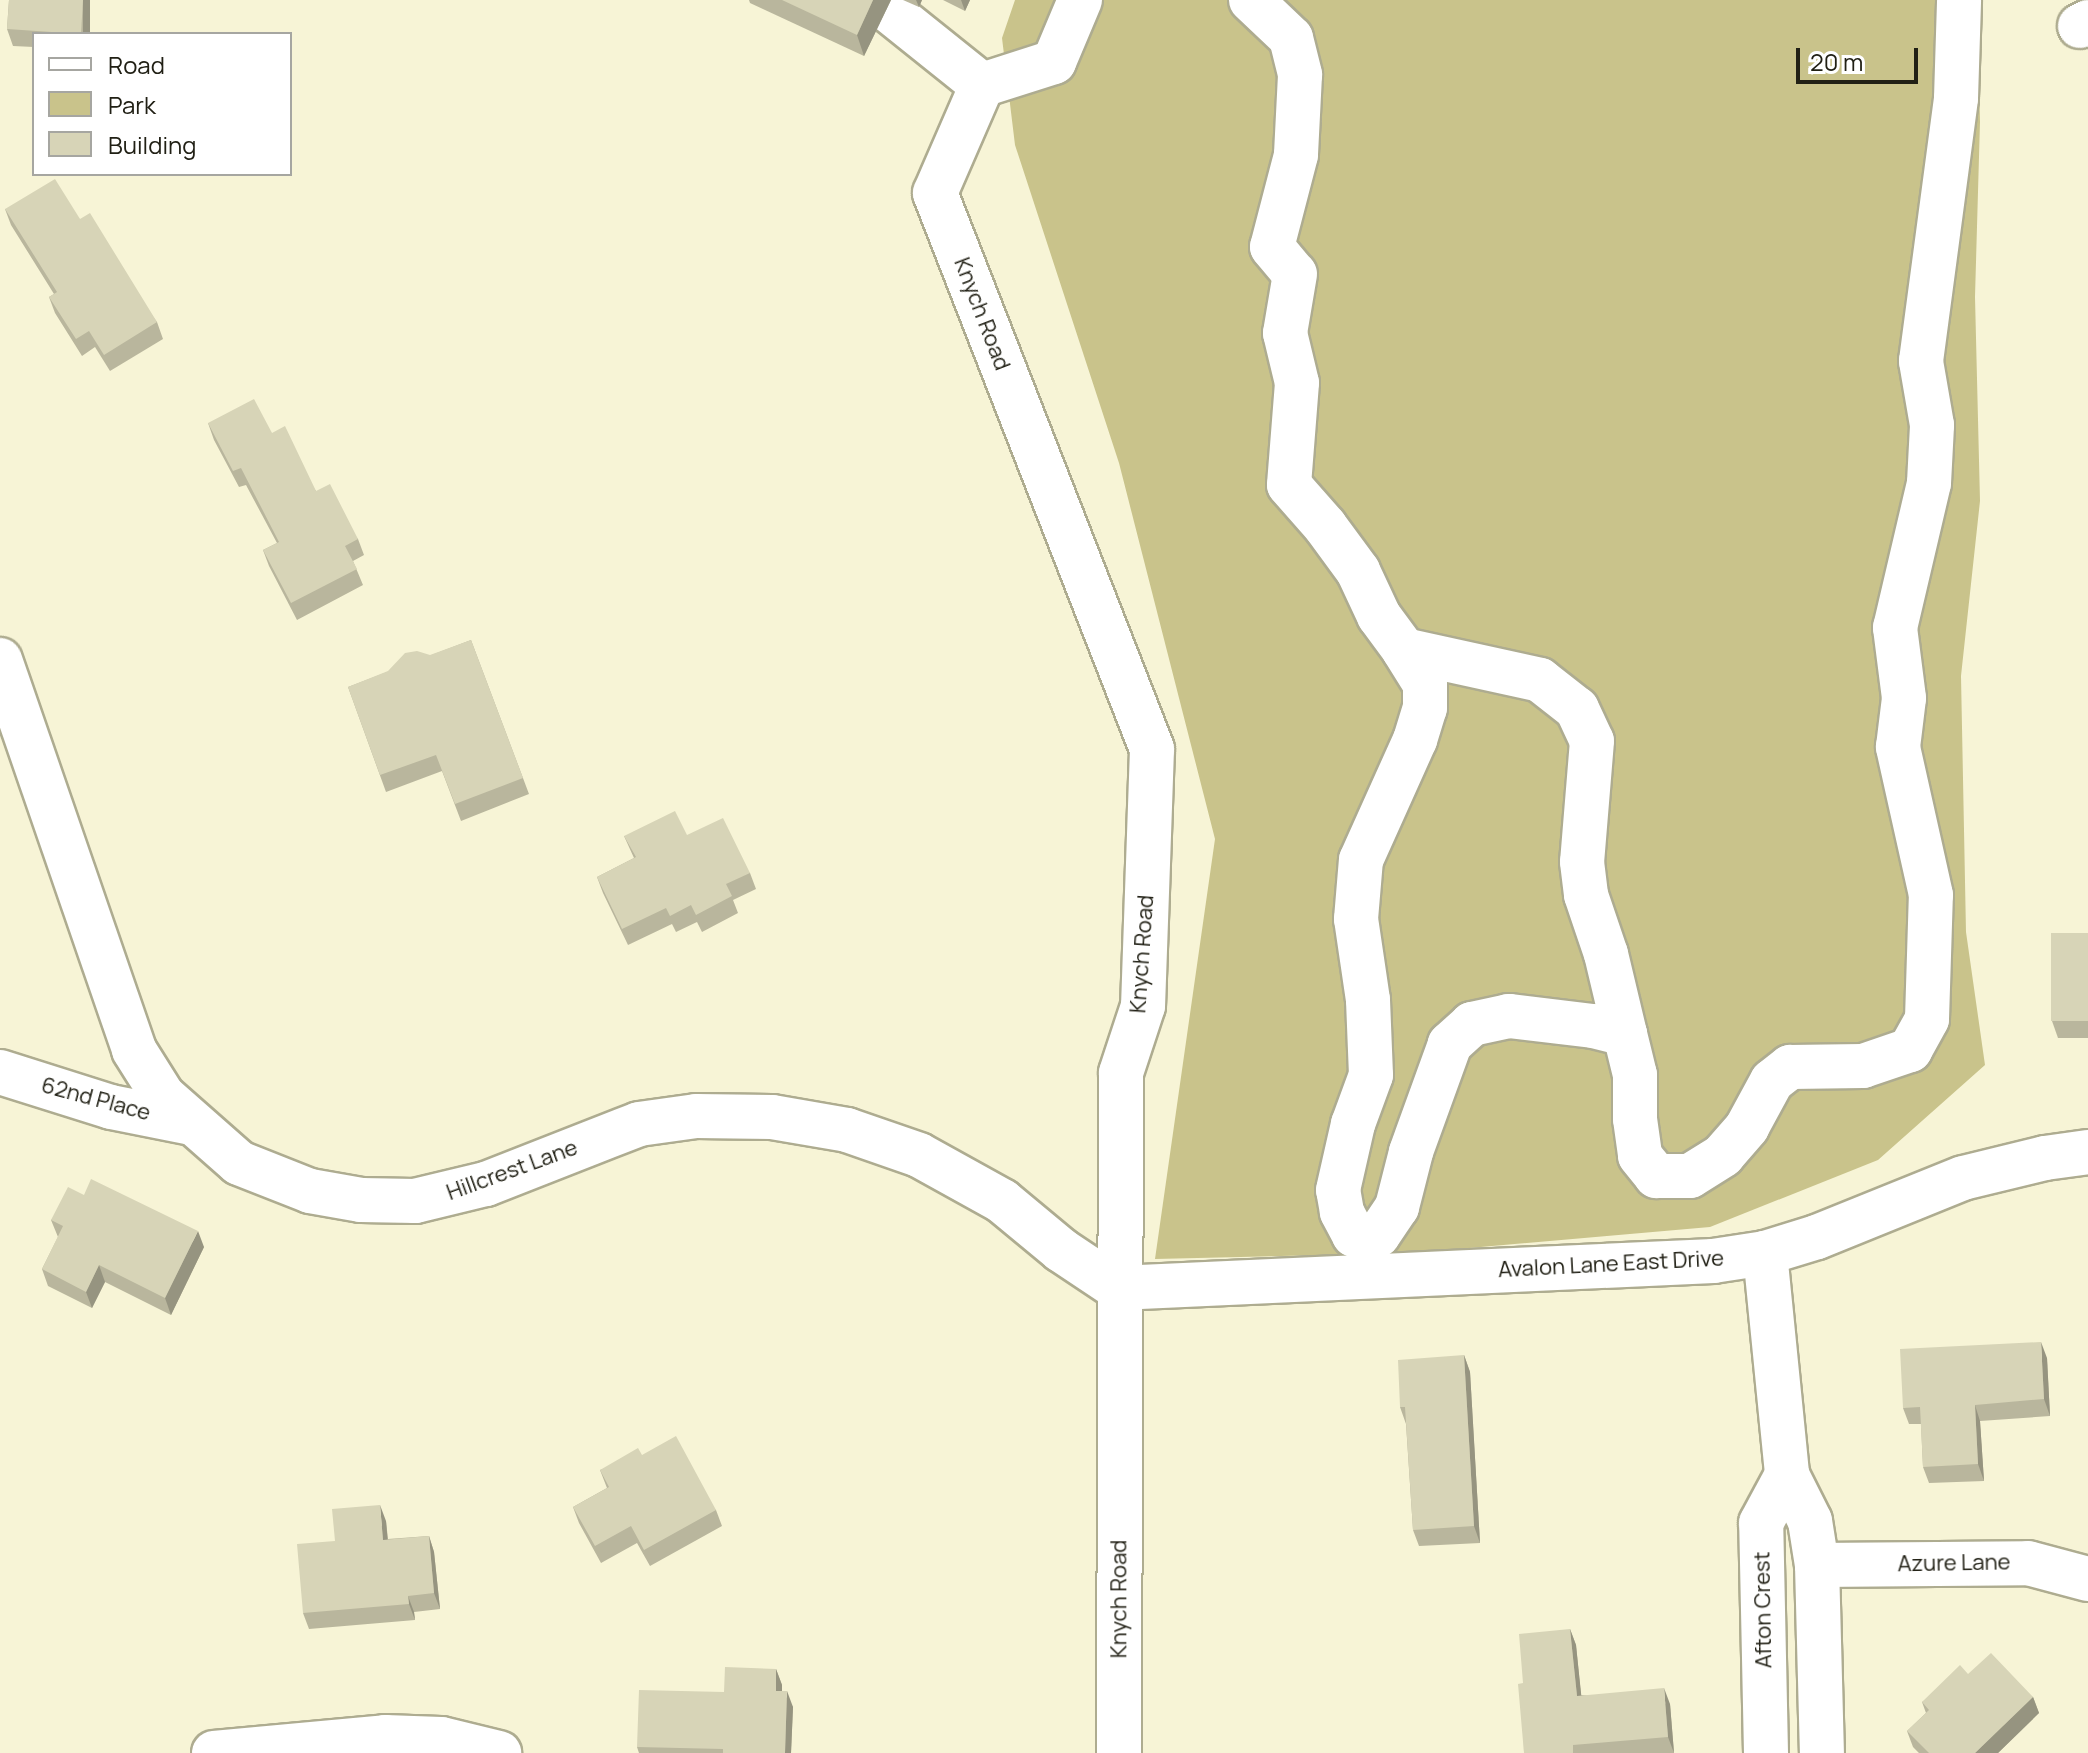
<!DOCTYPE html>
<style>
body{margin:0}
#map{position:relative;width:2088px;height:1753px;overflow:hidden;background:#f7f4d6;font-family:Manrope,sans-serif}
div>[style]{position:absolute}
.green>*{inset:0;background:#c9c38b}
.roads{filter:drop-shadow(2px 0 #aeac90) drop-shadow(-2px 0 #aeac90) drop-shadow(0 2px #aeac90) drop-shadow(0 -2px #aeac90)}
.minor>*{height:44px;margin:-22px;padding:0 22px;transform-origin:22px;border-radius:22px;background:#fff}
.wall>*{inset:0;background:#b9b69d}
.shaded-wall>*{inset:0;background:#969480;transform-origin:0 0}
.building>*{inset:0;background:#d7d4b7;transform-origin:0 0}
span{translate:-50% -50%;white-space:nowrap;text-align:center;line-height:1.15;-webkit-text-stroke:8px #fff;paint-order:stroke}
.street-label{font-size:22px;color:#212015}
.legend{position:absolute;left:32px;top:32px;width:260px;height:144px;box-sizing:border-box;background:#fff;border:2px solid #a6a6a1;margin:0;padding:10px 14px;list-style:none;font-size:24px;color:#212015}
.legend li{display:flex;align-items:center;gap:16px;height:40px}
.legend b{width:40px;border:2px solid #a6a6a1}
.scale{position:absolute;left:1796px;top:48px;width:122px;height:36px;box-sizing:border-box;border:4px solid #212015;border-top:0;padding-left:10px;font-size:24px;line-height:28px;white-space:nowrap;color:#212015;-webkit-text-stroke:6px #fff;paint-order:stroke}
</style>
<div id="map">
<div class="green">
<div style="clip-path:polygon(1015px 0,1977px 0,1980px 122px,1975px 297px,1980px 501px,1961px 676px,1966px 932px,1985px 1065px,1878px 1160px,1710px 1227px,1413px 1253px,1155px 1259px,1215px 839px,1119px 463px,1015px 145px,1002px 38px)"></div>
</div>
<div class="roads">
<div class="minor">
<div style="left:1080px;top:0;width:67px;rotate:112.8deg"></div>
<div style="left:1054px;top:62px;width:76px;rotate:162.3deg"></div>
<div style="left:982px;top:85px;width:118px;rotate:113.5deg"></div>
<div style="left:935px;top:193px;width:597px;rotate:68.68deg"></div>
<div style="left:1152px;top:749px;width:257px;rotate:92deg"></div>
<div style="left:1143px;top:1006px;width:71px;rotate:108.2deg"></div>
<div style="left:1121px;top:1073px;width:680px;rotate:90.17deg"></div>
<div style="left:1251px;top:0;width:55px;rotate:43.5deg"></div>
<div style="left:1291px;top:38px;width:38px;rotate:76deg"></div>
<div style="left:1300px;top:75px;width:80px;rotate:92.9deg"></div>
<div style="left:1296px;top:155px;width:95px;rotate:104.6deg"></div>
<div style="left:1272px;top:247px;width:35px;rotate:50deg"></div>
<div style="left:1295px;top:274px;width:60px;rotate:99.6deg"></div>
<div style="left:1285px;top:333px;width:51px;rotate:76.5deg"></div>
<div style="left:1297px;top:383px;width:102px;rotate:94.5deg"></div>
<div style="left:1289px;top:485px;width:55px;rotate:48.7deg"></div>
<div style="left:1325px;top:526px;width:56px;rotate:53.7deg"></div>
<div style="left:1358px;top:571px;width:50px;rotate:65deg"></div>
<div style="left:1379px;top:616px;width:42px;rotate:53.7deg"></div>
<div style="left:887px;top:9px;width:122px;rotate:38.7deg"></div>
<div style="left:2080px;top:26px;width:9px;rotate:-27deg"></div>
<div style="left:0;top:660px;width:412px;rotate:71deg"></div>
<div style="left:134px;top:1050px;width:54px;rotate:57.8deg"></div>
<div style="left:163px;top:1096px;width:101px;rotate:41.4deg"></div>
<div style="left:239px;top:1163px;width:76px;rotate:21.5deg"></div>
<div style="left:310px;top:1191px;width:52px;rotate:10deg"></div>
<div style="left:361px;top:1200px;width:54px;rotate:1.1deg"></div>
<div style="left:415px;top:1201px;width:73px;rotate:-13.5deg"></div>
<div style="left:486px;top:1184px;width:164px;rotate:-21.4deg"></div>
<div style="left:639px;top:1124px;width:58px;rotate:-8deg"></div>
<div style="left:696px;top:1116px;width:76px;rotate:0.8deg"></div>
<div style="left:772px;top:1117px;width:76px;rotate:9.8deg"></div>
<div style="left:847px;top:1130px;width:76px;rotate:19.1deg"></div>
<div style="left:919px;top:1155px;width:95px;rotate:29deg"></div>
<div style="left:1002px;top:1201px;width:77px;rotate:39.7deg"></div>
<div style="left:1061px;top:1250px;width:69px;rotate:33.7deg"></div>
<div style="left:1625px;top:1034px;width:33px;rotate:-166deg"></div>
<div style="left:1593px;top:1026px;width:85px;rotate:-173.2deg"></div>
<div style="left:1509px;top:1016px;width:38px;rotate:168deg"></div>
<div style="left:1472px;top:1024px;width:30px;rotate:138deg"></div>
<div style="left:1450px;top:1044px;width:115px;rotate:109.9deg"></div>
<div style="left:1411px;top:1152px;width:57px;rotate:104.3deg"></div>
<div style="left:1397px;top:1207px;width:34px;rotate:124deg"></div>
<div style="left:1378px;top:1235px;width:24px;rotate:180deg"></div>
<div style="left:1354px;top:1235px;width:26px;rotate:-118deg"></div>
<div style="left:1342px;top:1212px;width:22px;rotate:-100deg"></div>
<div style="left:1338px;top:1190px;width:68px;rotate:-77.2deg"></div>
<div style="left:1353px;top:1124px;width:52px;rotate:-69.8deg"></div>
<div style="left:1371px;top:1075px;width:75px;rotate:-92.3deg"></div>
<div style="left:1368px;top:1000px;width:82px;rotate:-98.4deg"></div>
<div style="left:1356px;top:919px;width:59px;rotate:-85.2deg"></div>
<div style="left:1361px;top:860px;width:132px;rotate:-65.8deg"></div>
<div style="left:1415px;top:740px;width:34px;rotate:-73deg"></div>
<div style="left:1425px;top:708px;width:24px;rotate:-90deg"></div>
<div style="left:1425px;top:684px;width:40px;rotate:-122deg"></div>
<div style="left:1404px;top:650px;width:139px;rotate:12.4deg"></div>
<div style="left:1540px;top:680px;width:47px;rotate:38.1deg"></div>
<div style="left:1577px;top:709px;width:35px;rotate:65deg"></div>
<div style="left:1592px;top:741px;width:121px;rotate:94.7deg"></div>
<div style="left:1582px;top:862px;width:33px;rotate:83deg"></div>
<div style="left:1586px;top:895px;width:62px;rotate:71.3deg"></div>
<div style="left:1606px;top:954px;width:82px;rotate:76.6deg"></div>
<div style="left:1625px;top:1034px;width:42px;rotate:76.3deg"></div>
<div style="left:1635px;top:1075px;width:44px;rotate:90deg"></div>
<div style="left:1635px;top:1119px;width:37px;rotate:82deg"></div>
<div style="left:1640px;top:1156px;width:26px;rotate:51deg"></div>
<div style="left:1656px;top:1176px;width:34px"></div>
<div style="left:1690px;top:1176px;width:39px;rotate:-32deg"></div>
<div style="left:1723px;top:1155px;width:37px;rotate:-49deg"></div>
<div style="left:1747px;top:1127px;width:52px;rotate:-61.5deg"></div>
<div style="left:1772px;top:1081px;width:23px;rotate:-38deg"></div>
<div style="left:1790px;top:1067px;width:73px;rotate:-0.8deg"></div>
<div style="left:1863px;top:1066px;width:50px;rotate:-18.8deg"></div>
<div style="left:1910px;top:1050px;width:35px;rotate:-61deg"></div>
<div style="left:1927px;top:1019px;width:124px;rotate:-88.2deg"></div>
<div style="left:1931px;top:895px;width:152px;rotate:-102.6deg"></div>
<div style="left:1898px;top:747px;width:49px;rotate:-83deg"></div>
<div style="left:1904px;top:698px;width:71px;rotate:-97.3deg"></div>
<div style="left:1895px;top:628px;width:149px;rotate:-76.8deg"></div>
<div style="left:1929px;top:483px;width:58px;rotate:-87deg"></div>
<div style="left:1932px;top:425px;width:65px;rotate:-99.8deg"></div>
<div style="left:1921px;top:361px;width:265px;rotate:-82.4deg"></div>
<div style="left:1956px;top:98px;width:98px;rotate:-88.2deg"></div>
<div style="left:0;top:1072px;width:116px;rotate:17.5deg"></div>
<div style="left:111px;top:1107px;width:83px;rotate:11.2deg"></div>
<div style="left:1765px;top:1253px;width:223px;rotate:84.3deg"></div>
<div style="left:1787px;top:1475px;width:51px;rotate:63.4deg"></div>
<div style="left:1810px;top:1521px;width:45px;rotate:81deg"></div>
<div style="left:1817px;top:1565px;width:188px;rotate:88.5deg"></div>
<div style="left:1118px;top:1288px;width:596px;rotate:-2.6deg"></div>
<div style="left:1713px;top:1261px;width:53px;rotate:-8.7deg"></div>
<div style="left:1765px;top:1253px;width:54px;rotate:-17.1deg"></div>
<div style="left:1817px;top:1237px;width:157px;rotate:-22deg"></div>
<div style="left:1963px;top:1178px;width:84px;rotate:-13.7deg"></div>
<div style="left:2045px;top:1158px;width:43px;rotate:-7.9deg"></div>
<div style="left:1817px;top:1565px;width:211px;rotate:-0.5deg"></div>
<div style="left:2028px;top:1563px;width:62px;rotate:14.9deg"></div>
<div style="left:214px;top:1753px;width:172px;rotate:-5.3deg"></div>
<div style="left:385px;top:1737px;width:56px;rotate:2deg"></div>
<div style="left:441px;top:1739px;width:60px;rotate:13.6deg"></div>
<div style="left:1766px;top:1753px;width:230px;rotate:-91.2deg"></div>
<div style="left:1761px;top:1523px;width:55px;rotate:-61.6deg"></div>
</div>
</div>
<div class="wall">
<div style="clip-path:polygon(9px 0,90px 0,88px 34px,34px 34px,34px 47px,13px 46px,7px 29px)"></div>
<div style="clip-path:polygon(749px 0,891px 0,864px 56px,750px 3px)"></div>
<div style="clip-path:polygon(903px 0,922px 0,919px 7px)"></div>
<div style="clip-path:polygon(943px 0,970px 0,965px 11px)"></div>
<div style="clip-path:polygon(5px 209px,80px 219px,157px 322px,163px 339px,110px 371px,95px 347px,82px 356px,55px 313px,49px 297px,54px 294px,11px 225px)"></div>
<div style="clip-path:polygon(208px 423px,272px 433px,316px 491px,358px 539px,364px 555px,353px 561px,363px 585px,297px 620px,269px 566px,263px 550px,277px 543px,246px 485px,239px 487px,214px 440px)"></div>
<div style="clip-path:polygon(471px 640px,529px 794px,461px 821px,442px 771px,386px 792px,348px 687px)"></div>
<div style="clip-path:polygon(687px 835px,750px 873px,756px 889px,733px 900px,738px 913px,702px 932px,697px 922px,676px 932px,672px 924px,628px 945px,603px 893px,597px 877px,634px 858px,624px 836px)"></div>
<div style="clip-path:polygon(2088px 933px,2088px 1038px,2058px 1038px,2052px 1021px)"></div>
<div style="clip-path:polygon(84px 1195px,204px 1247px,171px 1315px,105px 1282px,92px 1308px,48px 1286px,42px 1269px,58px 1237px,51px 1220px)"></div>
<div style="clip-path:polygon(1464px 1355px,1470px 1372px,1480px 1543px,1419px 1546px,1413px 1530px,1406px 1424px,1400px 1407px)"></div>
<div style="clip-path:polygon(2047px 1358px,2050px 1416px,1980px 1421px,1984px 1481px,1929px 1483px,1923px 1467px,1921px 1424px,1909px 1424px,1903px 1408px)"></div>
<div style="clip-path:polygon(642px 1455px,716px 1510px,722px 1526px,650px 1566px,637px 1543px,601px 1563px,579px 1523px,573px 1507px,607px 1488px,600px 1470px)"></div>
<div style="clip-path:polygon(386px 1521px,388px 1539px,429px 1536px,434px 1552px,440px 1609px,414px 1612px,415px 1620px,309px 1629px,303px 1613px)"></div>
<div style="clip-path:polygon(1570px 1629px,1576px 1645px,1581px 1695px,1670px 1704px,1674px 1753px,1524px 1753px,1523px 1683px)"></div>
<div style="clip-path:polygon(776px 1669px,782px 1685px,782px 1691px,793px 1707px,791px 1753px,639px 1753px,637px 1747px,724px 1692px)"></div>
<div style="clip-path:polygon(1968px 1674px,2033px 1697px,2039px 1713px,1998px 1753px,1919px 1753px,1913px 1747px,1907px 1731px,1926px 1713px,1922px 1702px)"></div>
</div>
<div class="shaded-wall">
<div style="left:83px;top:0;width:7px;height:34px"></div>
<div style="clip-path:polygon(873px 0,891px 0,864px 56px,857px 35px)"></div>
<div style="clip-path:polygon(916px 0,922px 0,919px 7px)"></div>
<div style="clip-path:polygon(961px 0,970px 0,965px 11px)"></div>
<div style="clip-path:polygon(198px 1231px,204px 1247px,171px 1315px,165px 1298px)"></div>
<div style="clip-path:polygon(99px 1265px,105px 1282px,92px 1308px,86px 1292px)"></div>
<div style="clip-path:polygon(2041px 1342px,2047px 1358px,2050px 1416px,2044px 1399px)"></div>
<div style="clip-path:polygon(1464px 1355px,1470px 1372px,1480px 1543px,1474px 1526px)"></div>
<div style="clip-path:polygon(1975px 1405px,1980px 1421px,1984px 1481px,1978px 1464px)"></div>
<div style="clip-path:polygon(380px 1505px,386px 1521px,389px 1556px,383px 1540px)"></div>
<div style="clip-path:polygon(429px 1536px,434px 1552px,440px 1609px,434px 1593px)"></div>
<div style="clip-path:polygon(408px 1596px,414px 1612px,415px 1620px,409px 1604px)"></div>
<div style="clip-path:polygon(1570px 1629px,1576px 1645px,1583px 1712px,1577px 1696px)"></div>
<div style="clip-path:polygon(776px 1669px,782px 1685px,782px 1707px,776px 1691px)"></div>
<div style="clip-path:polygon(1664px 1688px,1670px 1704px,1674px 1753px,1668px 1737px)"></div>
<div style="clip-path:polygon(787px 1691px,793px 1707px,791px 1753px,785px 1753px)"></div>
<div style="clip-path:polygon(2033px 1697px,2039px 1713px,1998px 1753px,1975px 1753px)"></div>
</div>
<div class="building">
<div style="clip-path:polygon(9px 0,83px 0,81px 34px,7px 29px)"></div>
<div style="clip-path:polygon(782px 0,873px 0,857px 35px)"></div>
<div style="clip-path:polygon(55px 179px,80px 219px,90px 213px,157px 322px,104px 355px,89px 331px,76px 339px,49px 297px,57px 292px,5px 209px)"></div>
<div style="clip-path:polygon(254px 399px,272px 433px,285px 426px,316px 491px,330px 484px,358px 539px,345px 546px,357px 569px,291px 603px,263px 550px,279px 542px,241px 468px,233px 471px,208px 423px)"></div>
<div style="clip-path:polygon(471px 640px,523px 778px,455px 804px,436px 755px,380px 775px,348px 687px,388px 671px,405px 653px,417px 651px,430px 655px)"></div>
<div style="clip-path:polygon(675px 811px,687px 835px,723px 818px,750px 873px,726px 884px,732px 896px,696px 915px,691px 905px,670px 916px,666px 908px,622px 929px,597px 877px,636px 857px,624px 836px)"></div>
<div style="left:2051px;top:933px;width:37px;height:88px"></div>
<div style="clip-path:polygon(91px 1179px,198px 1231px,165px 1298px,99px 1265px,86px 1292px,42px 1269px,63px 1226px,51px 1220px,68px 1187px,84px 1195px)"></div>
<div style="clip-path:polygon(2041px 1342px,2044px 1399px,1975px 1405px,1978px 1464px,1923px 1467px,1920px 1407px,1903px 1408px,1900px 1349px)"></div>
<div style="clip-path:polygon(1464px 1355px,1474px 1526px,1413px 1530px,1405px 1407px,1400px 1407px,1398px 1360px)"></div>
<div style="clip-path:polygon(676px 1436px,716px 1510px,644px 1550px,631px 1526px,595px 1546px,573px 1507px,609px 1487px,600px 1470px,638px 1448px,642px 1455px)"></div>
<div style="clip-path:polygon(380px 1505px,383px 1540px,429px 1536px,434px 1593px,408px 1596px,409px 1604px,303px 1613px,297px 1544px,335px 1541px,332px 1509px)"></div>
<div style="clip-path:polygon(1570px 1629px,1577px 1696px,1664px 1688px,1668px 1737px,1573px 1745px,1573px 1753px,1524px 1753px,1518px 1684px,1523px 1683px,1519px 1634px)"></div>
<div style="clip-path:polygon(1991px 1653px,2033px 1697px,1975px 1753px,1929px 1753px,1907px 1731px,1929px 1710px,1922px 1702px,1960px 1665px,1968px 1674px)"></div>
<div style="clip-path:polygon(725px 1667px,776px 1669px,776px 1691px,787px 1691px,785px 1753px,723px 1753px,723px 1749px,637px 1747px,639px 1690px,724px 1692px)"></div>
</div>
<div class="street-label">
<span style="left:982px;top:314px;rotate:69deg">Knych Road</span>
<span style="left:1142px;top:954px;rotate:-86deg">Knych Road</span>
<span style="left:96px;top:1099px;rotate:15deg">62nd Place</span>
<span style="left:512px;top:1170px;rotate:-20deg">Hillcrest Lane</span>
<span style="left:1611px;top:1264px;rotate:-3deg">Avalon Lane East Drive</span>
<span style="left:1954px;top:1563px;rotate:-1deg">Azure Lane</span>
<span style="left:1119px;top:1599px;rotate:-90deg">Knych Road</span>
<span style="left:1763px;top:1610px;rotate:-91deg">Afton Crest</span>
</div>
<ul class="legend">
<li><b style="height:10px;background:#fff"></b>Road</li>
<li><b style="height:22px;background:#c9c38b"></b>Park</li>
<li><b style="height:22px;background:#d7d4b7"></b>Building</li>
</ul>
<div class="scale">20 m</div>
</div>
